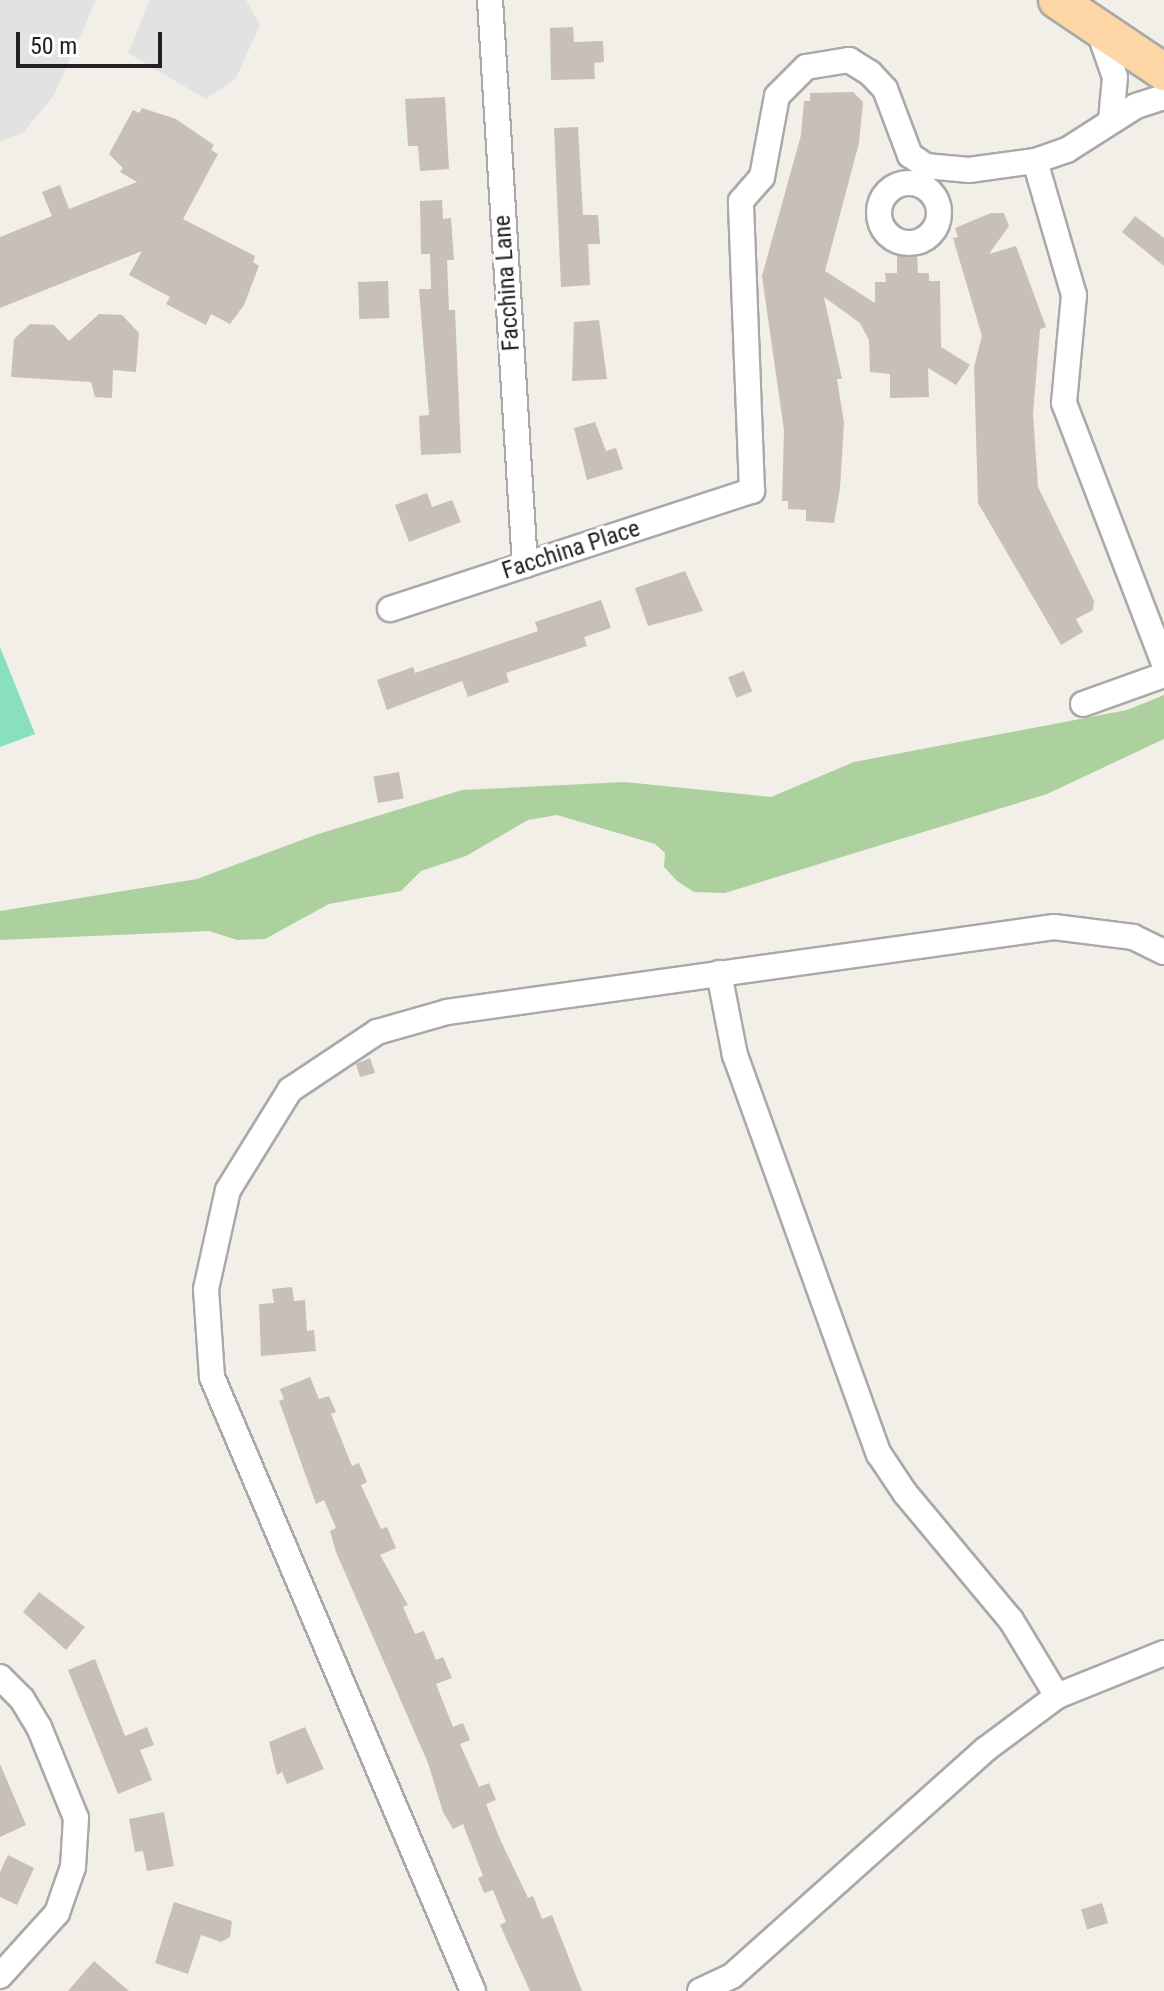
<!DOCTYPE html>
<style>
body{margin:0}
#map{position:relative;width:1164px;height:1991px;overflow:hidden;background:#f2efe9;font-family:"Roboto Condensed",sans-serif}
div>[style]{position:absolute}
.forest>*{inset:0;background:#add19e}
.pitch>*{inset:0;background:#88e0be}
.parking>*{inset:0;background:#e2e2e2}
.building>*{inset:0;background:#c7bfb8;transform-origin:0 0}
.roads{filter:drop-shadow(2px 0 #a9a9a9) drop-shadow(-2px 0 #a9a9a9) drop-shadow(0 2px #a9a9a9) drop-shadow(0 -2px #a9a9a9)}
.minor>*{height:24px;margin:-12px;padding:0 12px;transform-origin:12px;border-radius:12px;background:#fff}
.minor>.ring{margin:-12px;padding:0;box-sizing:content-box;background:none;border:24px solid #fff;border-radius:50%}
.primary>*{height:36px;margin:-18px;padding:0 18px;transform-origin:18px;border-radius:18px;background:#fcd6a4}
span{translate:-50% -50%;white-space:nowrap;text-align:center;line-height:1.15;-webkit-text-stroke:6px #fff;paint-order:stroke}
.street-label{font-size:24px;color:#222}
.scale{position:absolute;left:16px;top:32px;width:146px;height:36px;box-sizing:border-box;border:4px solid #222;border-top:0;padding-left:10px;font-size:24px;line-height:28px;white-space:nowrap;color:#222;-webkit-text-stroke:6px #fff;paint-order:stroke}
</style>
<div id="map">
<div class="forest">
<div style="clip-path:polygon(1164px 695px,1164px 739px,1047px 794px,725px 893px,694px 892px,677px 881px,664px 867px,665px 853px,655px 844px,557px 815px,528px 820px,466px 856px,421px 871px,401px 891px,329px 904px,265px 939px,237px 940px,209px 931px,0 940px,0 911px,197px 879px,315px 835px,462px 790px,625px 782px,771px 797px,854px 762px,1127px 710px)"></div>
</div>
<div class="pitch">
<div style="clip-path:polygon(0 647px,35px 734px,0 747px)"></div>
</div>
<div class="parking">
<div style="clip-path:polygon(0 0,96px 0,54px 95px,23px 133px,0 141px)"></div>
<div style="clip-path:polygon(150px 0,246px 0,260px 25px,236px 78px,206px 99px,128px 53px)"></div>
</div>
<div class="building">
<div style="clip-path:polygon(573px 27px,574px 42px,603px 41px,604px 62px,594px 63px,595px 79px,551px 80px,550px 28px)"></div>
<div style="clip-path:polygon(853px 92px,863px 102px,859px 143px,825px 271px,875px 303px,875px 282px,886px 282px,885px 273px,897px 273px,897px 255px,917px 255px,918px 273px,929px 273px,929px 281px,940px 281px,941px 347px,970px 365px,956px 385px,928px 368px,929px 397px,890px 398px,890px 374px,870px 372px,869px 340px,860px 323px,824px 297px,842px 379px,837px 379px,844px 423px,840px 488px,834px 523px,806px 521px,806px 510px,788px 509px,788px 501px,782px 501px,784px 430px,762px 276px,801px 135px,804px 101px,810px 101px,810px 93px)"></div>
<div style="clip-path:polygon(445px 97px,449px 169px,420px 171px,418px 146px,408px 146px,405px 99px)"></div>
<div style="clip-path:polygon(142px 108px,176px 119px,214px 145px,211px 150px,218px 154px,183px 219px,255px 256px,253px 262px,259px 266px,244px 305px,230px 324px,211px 314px,206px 325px,166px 304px,170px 297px,129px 275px,142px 251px,0 308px,0 237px,52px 216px,42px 192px,60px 185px,69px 209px,137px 182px,120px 172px,123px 168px,109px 154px,133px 110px,139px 113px)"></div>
<div style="clip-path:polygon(578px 127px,583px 215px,598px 215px,600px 244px,588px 244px,590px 285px,561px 287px,554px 128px)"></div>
<div style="clip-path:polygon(442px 200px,443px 219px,451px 218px,454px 260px,447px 260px,449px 310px,455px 310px,461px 453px,421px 455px,419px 416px,429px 415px,419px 289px,431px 289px,430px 254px,421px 254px,420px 201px)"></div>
<div style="clip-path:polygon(991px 213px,1004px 213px,1009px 226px,989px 254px,1016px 246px,1046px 327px,1040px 329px,1033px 414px,1038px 487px,1094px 601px,1093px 610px,1076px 619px,1083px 632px,1061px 645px,978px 503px,974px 367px,982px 336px,953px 238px,958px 237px,955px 228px)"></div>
<div style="clip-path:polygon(1135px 216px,1164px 238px,1164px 266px,1122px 232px)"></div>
<div style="left:388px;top:281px;width:37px;height:30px;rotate:88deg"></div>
<div style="clip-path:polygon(99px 314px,122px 315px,139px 333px,136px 372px,113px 370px,112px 398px,95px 397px,91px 382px,11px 377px,14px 339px,30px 324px,54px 325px,69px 341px)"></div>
<div style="clip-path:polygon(599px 320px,607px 379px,572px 381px,574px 322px)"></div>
<div style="clip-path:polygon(595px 422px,606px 451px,616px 448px,623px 469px,587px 480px,574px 428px)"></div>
<div style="clip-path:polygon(427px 493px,432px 507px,452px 500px,461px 522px,409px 542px,395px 505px)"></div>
<div style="clip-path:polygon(685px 571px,703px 611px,648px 626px,635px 588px)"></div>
<div style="clip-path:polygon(601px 600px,611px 628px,584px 637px,587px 646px,506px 673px,509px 682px,468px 697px,462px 681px,387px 710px,377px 680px,413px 667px,415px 673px,538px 631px,535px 622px)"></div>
<div style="left:744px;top:671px;width:22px;height:17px;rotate:68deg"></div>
<div style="left:399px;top:772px;width:27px;height:26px;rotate:80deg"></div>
<div style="clip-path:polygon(370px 1058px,375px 1073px,360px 1077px,356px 1064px)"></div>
<div style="clip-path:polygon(292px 1287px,294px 1301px,305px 1300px,307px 1331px,314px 1330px,316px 1351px,261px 1356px,259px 1304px,274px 1303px,272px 1289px)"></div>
<div style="clip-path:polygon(310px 1377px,319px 1399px,329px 1396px,336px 1412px,331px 1414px,352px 1466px,359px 1463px,367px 1482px,361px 1485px,381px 1529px,387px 1527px,396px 1548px,380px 1555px,408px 1605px,403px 1607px,415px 1634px,424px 1631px,436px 1660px,443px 1657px,452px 1678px,436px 1684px,453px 1727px,463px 1723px,470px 1740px,460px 1744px,479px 1787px,489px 1783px,496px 1800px,486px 1804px,499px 1837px,528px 1898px,533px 1896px,542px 1919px,552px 1915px,582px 1991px,530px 1991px,500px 1925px,506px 1922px,493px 1890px,484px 1893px,478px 1878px,483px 1876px,463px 1824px,453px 1829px,443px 1812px,428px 1763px,336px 1552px,330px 1531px,336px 1528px,324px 1500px,316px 1504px,279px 1401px,284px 1399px,280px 1389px)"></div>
<div style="clip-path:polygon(39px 1592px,85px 1627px,66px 1650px,23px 1612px)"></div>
<div style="clip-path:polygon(95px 1659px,125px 1736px,147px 1727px,154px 1745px,140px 1750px,152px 1780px,118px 1794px,68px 1670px)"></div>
<div style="clip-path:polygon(305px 1727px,324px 1769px,287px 1784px,282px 1772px,277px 1775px,269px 1742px)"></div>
<div style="clip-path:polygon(0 1764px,26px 1825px,0 1837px)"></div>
<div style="clip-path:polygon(164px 1812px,174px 1866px,147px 1871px,143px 1851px,135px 1852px,129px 1819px)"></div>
<div style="clip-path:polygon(8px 1855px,34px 1868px,17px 1905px,0 1897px,0 1872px)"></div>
<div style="clip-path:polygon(174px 1902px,232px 1921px,230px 1937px,221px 1942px,201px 1935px,188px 1974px,155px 1963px)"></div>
<div style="left:1102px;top:1903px;width:21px;height:22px;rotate:73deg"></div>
<div style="clip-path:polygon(94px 1961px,129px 1991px,68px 1991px)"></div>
</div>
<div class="roads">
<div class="minor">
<div style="left:490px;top:0;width:566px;rotate:86.46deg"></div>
<div style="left:1097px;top:26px;width:54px;rotate:70.6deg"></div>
<div style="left:1115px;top:77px;width:43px;rotate:95.3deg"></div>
<div style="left:1035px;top:161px;width:140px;rotate:73.8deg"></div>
<div style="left:1074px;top:295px;width:108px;rotate:95.3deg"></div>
<div style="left:1064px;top:403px;width:279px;rotate:69deg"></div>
<div class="ring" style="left:879px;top:183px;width:36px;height:36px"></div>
<div style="left:390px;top:609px;width:381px;rotate:-18.1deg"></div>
<div style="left:752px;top:491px;width:290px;rotate:-92.2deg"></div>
<div style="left:741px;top:201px;width:32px;rotate:-49deg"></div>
<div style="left:762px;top:177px;width:82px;rotate:-79.5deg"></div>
<div style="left:777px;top:96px;width:41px;rotate:-45deg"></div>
<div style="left:806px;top:67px;width:44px;rotate:-9.2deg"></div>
<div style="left:849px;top:60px;width:25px;rotate:32deg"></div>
<div style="left:870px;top:73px;width:22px;rotate:47deg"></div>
<div style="left:885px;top:89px;width:71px;rotate:69.3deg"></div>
<div style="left:910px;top:155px;width:19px;rotate:35deg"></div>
<div style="left:926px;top:166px;width:43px;rotate:5.3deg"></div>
<div style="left:969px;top:170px;width:67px;rotate:-7.8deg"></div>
<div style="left:1035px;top:161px;width:34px;rotate:-19deg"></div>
<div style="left:1067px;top:150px;width:82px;rotate:-32.5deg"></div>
<div style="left:1136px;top:106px;width:29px;rotate:-18deg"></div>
<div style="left:1083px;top:704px;width:86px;rotate:-19.7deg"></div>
<div style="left:719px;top:973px;width:84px;rotate:79deg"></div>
<div style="left:735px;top:1055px;width:424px;rotate:70.2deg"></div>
<div style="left:879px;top:1454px;width:47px;rotate:56.3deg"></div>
<div style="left:905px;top:1493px;width:165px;rotate:50.2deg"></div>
<div style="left:1011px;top:1620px;width:89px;rotate:58.8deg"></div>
<div style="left:0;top:1677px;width:31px;rotate:45deg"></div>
<div style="left:22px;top:1699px;width:33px;rotate:59deg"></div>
<div style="left:39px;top:1727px;width:98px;rotate:67.9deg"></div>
<div style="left:76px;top:1818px;width:49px;rotate:93.5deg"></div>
<div style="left:73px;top:1867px;width:49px;rotate:109.2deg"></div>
<div style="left:57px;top:1913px;width:85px;rotate:132.1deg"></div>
<div style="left:473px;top:1991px;width:667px;rotate:-113.03deg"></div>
<div style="left:212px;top:1377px;width:88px;rotate:-93.9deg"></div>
<div style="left:206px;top:1289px;width:101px;rotate:-77.5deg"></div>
<div style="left:228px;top:1190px;width:118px;rotate:-58.2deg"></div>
<div style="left:290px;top:1090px;width:105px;rotate:-33.7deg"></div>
<div style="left:377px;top:1032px;width:73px;rotate:-15.9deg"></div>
<div style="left:447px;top:1012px;width:613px;rotate:-7.97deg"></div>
<div style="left:1054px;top:927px;width:80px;rotate:7.2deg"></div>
<div style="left:1133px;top:937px;width:34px;rotate:26deg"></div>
<div style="left:700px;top:1991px;width:35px;rotate:-25deg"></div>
<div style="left:732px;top:1976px;width:341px;rotate:-41.8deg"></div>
<div style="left:986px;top:1749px;width:89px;rotate:-36.7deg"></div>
<div style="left:1057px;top:1696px;width:115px;rotate:-21.9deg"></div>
</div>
<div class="primary">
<div style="left:1057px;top:0;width:129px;rotate:33.9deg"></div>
</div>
</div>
<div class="street-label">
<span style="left:507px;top:283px;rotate:-94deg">Facchina Lane</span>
<span style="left:571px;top:550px;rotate:-18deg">Facchina Place</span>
</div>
<div class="scale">50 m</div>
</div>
